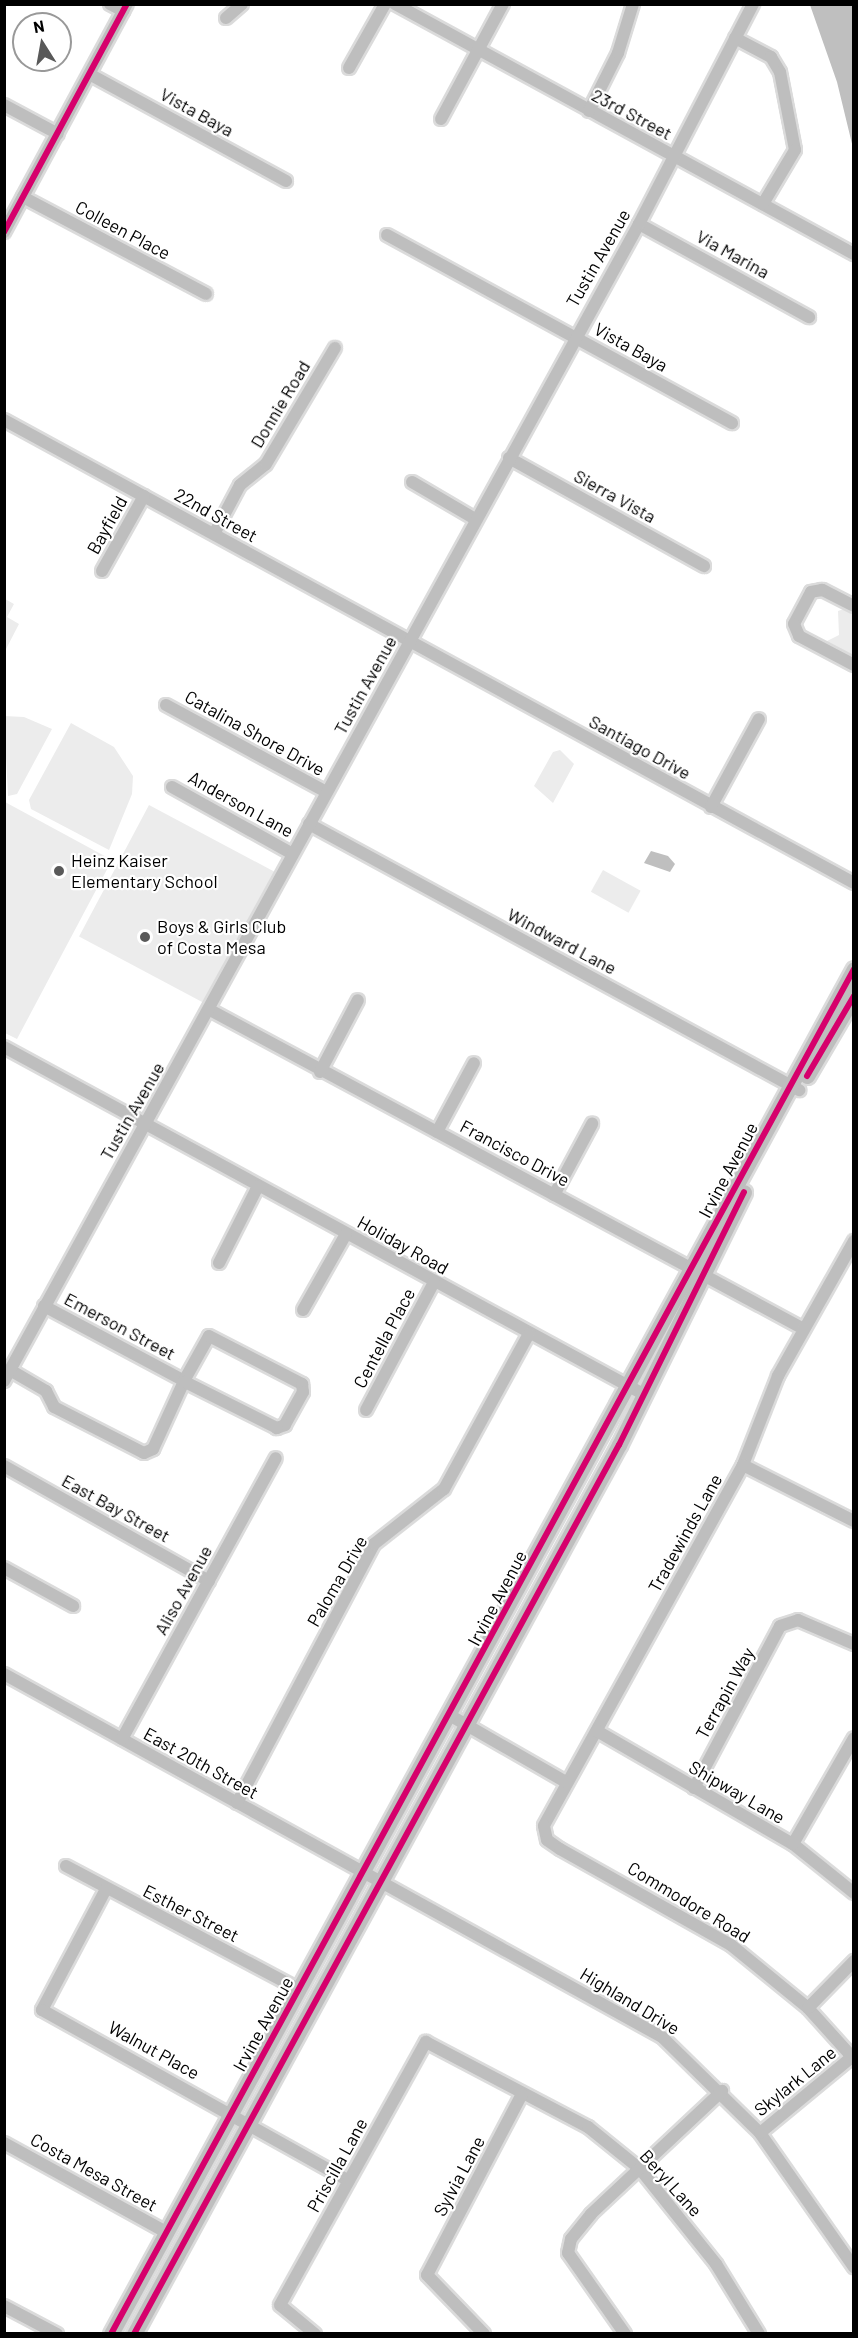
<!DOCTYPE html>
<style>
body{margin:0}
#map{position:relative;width:858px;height:2338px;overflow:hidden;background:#fff;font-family:Barlow,sans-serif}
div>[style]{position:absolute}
.green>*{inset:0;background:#ececec;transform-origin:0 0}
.water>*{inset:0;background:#bfbfbf}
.roads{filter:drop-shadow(2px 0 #dbdbdb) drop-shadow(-2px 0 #dbdbdb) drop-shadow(0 2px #dbdbdb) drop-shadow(0 -2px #dbdbdb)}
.minor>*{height:12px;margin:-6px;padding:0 6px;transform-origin:6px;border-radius:6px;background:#bebebe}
.major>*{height:15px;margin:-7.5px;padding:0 7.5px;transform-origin:7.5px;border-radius:7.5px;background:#bebebe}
.cycleway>*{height:6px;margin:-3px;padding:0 3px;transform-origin:3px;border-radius:3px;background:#d6006c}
.dots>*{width:16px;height:16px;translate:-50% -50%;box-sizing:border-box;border:3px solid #fff;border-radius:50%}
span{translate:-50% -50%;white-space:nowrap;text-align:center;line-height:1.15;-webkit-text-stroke:4.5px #fff;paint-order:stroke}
.street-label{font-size:18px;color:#000}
.poi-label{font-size:18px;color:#000}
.left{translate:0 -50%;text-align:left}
.frame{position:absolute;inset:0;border:6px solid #000;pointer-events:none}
.north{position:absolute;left:12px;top:12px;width:60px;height:60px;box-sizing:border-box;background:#fff;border:2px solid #999;border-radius:50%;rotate:349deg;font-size:16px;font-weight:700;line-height:24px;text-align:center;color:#000}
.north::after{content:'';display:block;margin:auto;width:21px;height:27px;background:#595959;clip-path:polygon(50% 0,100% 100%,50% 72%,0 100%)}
</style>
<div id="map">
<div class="green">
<div style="clip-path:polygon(5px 599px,14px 604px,7px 617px,19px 624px,5px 651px)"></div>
<div style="clip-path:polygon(844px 609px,853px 614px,853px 657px,825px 642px,839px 635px,838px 611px)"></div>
<div style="clip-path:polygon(4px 716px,24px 717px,52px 729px,17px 794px,8px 796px)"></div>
<div style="clip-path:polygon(71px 723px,114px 747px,133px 776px,132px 794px,109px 850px,31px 809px,29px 800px)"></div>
<div style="clip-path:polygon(560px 750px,574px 764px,553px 803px,534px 786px,553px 752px)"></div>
<div style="clip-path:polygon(5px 802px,112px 860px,17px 1039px,5px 1033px)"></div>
<div style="left:149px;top:805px;width:149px;height:149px;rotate:28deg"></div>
<div style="left:603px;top:870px;width:43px;height:25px;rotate:29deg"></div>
</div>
<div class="water">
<div style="clip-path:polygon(810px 5px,853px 5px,853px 148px,837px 82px)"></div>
<div style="clip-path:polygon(651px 851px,668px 856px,675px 864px,670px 872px,644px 863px)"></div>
</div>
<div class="roads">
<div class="minor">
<div style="left:110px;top:4px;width:15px;rotate:28deg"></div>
<div style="left:395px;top:4px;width:523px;rotate:28.58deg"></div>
<div style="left:226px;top:18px;width:21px;rotate:-41deg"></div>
<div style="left:735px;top:38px;width:41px;rotate:27.8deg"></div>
<div style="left:771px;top:57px;width:17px;rotate:59deg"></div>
<div style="left:780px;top:72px;width:79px;rotate:79.1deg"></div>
<div style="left:795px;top:150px;width:63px;rotate:120.7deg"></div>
<div style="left:349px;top:68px;width:73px;rotate:-60.6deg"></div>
<div style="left:91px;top:75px;width:222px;rotate:28.5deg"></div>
<div style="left:4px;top:105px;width:61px;rotate:28.2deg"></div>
<div style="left:589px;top:111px;width:65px;rotate:-63.4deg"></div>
<div style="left:618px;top:53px;width:51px;rotate:-73deg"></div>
<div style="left:441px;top:119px;width:131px;rotate:-61.7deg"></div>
<div style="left:23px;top:197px;width:207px;rotate:27.9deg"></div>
<div style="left:639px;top:224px;width:194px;rotate:28.7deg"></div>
<div style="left:4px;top:232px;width:259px;rotate:-61.7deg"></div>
<div style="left:387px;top:235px;width:393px;rotate:28.6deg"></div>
<div style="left:4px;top:420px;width:968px;rotate:28.58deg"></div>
<div style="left:509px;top:458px;width:223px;rotate:29deg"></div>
<div style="left:412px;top:482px;width:73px;rotate:30.4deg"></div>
<div style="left:214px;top:534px;width:55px;rotate:-62deg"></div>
<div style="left:240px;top:485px;width:33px;rotate:-39deg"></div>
<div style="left:266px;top:464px;width:135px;rotate:-59.3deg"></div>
<div style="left:102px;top:571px;width:86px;rotate:-60.8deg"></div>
<div style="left:854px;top:606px;width:36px;rotate:-153deg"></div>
<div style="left:822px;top:590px;width:11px;rotate:170deg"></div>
<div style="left:811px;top:592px;width:36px;rotate:118deg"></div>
<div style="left:794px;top:624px;width:13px;rotate:67deg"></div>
<div style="left:799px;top:636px;width:62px;rotate:27.8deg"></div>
<div style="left:166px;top:705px;width:182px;rotate:28.5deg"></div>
<div style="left:172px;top:787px;width:138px;rotate:29deg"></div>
<div style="left:711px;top:807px;width:100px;rotate:-61.4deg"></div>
<div style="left:309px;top:824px;width:558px;rotate:28.5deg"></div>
<div style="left:210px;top:1010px;width:674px;rotate:28.24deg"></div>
<div style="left:4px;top:1047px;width:729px;rotate:28.5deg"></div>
<div style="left:320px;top:1072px;width:81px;rotate:-62.2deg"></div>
<div style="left:437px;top:1132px;width:78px;rotate:-61.8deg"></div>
<div style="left:554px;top:1195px;width:81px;rotate:-61.8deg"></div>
<div style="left:854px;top:1241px;width:155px;rotate:119.4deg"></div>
<div style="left:778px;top:1376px;width:96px;rotate:111.5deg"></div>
<div style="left:743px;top:1465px;width:412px;rotate:118.9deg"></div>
<div style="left:544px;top:1826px;width:14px;rotate:78deg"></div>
<div style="left:547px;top:1840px;width:16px;rotate:35deg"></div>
<div style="left:560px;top:1849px;width:196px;rotate:29.3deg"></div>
<div style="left:731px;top:1945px;width:99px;rotate:39.3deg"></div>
<div style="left:808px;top:2008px;width:69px;rotate:48deg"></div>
<div style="left:219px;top:1263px;width:86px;rotate:-63.1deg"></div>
<div style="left:44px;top:1306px;width:153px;rotate:28.1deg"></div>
<div style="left:303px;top:1310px;width:87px;rotate:-60.5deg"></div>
<div style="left:10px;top:1370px;width:42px;rotate:30.3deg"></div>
<div style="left:46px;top:1391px;width:18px;rotate:63deg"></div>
<div style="left:54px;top:1407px;width:101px;rotate:27.1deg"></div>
<div style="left:144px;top:1453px;width:10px;rotate:-24deg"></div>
<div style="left:153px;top:1449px;width:77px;rotate:-65.4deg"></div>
<div style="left:185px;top:1379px;width:49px;rotate:-60.8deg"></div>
<div style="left:209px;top:1336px;width:105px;rotate:27.3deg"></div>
<div style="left:302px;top:1384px;width:8px;rotate:83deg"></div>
<div style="left:303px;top:1392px;width:38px;rotate:119deg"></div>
<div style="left:285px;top:1425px;width:9px;rotate:159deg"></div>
<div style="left:277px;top:1428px;width:103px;rotate:-153.4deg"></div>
<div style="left:4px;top:1381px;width:1320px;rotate:-61.24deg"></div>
<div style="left:639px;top:224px;width:248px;rotate:-62.6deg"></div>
<div style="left:366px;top:1410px;width:145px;rotate:-62deg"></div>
<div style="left:743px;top:1465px;width:124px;rotate:26.8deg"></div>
<div style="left:4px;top:1466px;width:235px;rotate:29.3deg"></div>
<div style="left:4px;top:1568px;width:79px;rotate:28.8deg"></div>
<div style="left:4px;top:1674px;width:751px;rotate:28.88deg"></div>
<div style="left:662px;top:2037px;width:137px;rotate:44.4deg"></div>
<div style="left:760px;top:2133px;width:164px;rotate:55deg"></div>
<div style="left:451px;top:1716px;width:133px;rotate:29.9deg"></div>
<div style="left:597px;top:1731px;width:226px;rotate:30deg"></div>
<div style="left:793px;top:1844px;width:78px;rotate:38.8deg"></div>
<div style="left:122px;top:1739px;width:320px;rotate:-61.3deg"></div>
<div style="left:694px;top:1788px;width:183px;rotate:-62deg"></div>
<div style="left:780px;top:1626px;width:19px;rotate:-18deg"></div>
<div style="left:798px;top:1620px;width:61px;rotate:23.2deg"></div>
<div style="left:237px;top:1803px;width:293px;rotate:-62.1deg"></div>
<div style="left:374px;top:1544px;width:89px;rotate:-38.2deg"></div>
<div style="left:444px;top:1489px;width:177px;rotate:-61.3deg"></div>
<div style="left:793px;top:1844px;width:122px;rotate:-60.1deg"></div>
<div style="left:66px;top:1866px;width:265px;rotate:27.9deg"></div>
<div style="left:106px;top:1889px;width:137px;rotate:117.9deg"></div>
<div style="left:42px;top:2010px;width:351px;rotate:29.1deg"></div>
<div style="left:808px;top:2008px;width:66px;rotate:-45.6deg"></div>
<div style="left:760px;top:2133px;width:119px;rotate:-39.6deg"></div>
<div style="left:4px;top:2143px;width:185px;rotate:28.8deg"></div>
<div style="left:4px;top:2306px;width:60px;rotate:27.8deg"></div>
<div style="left:315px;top:2334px;width:45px;rotate:-140.4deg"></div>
<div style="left:280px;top:2305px;width:301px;rotate:-61deg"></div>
<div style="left:426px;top:2042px;width:183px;rotate:27.7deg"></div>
<div style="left:588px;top:2127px;width:67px;rotate:38.9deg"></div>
<div style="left:640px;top:2169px;width:122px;rotate:51.3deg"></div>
<div style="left:716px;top:2264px;width:82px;rotate:58.4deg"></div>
<div style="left:484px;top:2334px;width:82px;rotate:-134deg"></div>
<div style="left:427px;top:2275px;width:204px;rotate:-62.3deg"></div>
<div style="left:625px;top:2334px;width:99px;rotate:-125.1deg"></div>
<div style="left:568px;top:2253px;width:14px;rotate:-78deg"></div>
<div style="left:571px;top:2239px;width:32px;rotate:-51deg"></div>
<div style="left:591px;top:2214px;width:180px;rotate:-43.2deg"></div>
</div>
<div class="major">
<div style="left:807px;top:1076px;width:93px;rotate:-59.6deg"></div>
<div style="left:111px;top:2334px;width:1554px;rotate:-61.44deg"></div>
<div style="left:134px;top:2334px;width:1013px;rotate:-61.39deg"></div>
<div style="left:619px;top:1445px;width:282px;rotate:-63.7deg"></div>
</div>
</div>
<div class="cycleway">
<div style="left:4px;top:232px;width:259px;rotate:-61.7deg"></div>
<div style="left:807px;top:1076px;width:93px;rotate:-59.6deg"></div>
<div style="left:111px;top:2334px;width:1554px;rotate:-61.44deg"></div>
<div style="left:134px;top:2334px;width:1013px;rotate:-61.39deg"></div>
<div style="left:619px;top:1445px;width:282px;rotate:-63.7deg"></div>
</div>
<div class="dots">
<div style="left:59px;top:871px;background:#595959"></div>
<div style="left:145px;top:937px;background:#595959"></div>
</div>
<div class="street-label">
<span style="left:197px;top:112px;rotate:29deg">Vista Baya</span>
<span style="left:632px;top:114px;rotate:28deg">23rd Street</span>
<span style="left:123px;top:230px;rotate:28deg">Colleen Place</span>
<span style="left:733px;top:254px;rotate:29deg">Via Marina</span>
<span style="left:598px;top:258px;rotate:-60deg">Tustin Avenue</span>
<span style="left:631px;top:347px;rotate:29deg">Vista Baya</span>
<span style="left:280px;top:404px;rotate:-59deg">Donnie Road</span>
<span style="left:615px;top:496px;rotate:29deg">Sierra Vista</span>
<span style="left:216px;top:515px;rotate:29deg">22nd Street</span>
<span style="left:107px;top:525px;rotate:-61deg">Bayfield</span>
<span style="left:365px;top:685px;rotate:-61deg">Tustin Avenue</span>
<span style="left:255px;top:733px;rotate:29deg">Catalina Shore Drive</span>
<span style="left:640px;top:747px;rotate:29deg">Santiago Drive</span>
<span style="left:241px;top:804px;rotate:29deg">Anderson Lane</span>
<span style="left:562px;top:941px;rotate:28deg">Windward Lane</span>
<span style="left:132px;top:1111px;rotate:-60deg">Tustin Avenue</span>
<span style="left:515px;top:1153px;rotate:28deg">Francisco Drive</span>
<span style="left:728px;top:1170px;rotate:-62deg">Irvine Avenue</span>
<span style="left:403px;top:1245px;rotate:29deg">Holiday Road</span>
<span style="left:120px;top:1326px;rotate:28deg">Emerson Street</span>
<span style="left:384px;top:1338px;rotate:-62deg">Centella Place</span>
<span style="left:116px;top:1508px;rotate:29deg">East Bay Street</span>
<span style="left:685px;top:1533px;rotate:-61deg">Tradewinds Lane</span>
<span style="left:337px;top:1581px;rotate:-60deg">Paloma Drive</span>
<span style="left:183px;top:1590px;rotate:-61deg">Aliso Avenue</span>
<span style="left:497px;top:1598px;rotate:-62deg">Irvine Avenue</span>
<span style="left:725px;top:1693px;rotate:-61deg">Terrapin Way</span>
<span style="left:201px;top:1763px;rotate:29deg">East 20th Street</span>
<span style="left:737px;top:1792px;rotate:30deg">Shipway Lane</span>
<span style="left:689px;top:1902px;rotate:31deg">Commodore Road</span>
<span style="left:191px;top:1913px;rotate:27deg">Esther Street</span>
<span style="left:630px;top:2001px;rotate:31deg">Highland Drive</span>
<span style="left:263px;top:2024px;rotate:-61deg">Irvine Avenue</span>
<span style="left:154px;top:2050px;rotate:29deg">Walnut Place</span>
<span style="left:795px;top:2081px;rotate:-39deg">Skylark Lane</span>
<span style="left:337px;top:2165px;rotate:-61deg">Priscilla Lane</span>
<span style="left:94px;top:2172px;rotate:29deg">Costa Mesa Street</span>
<span style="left:459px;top:2176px;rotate:-62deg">Sylvia Lane</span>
<span style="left:671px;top:2183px;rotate:48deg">Beryl Lane</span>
</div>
<div class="poi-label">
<span class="left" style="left:71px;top:871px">Heinz Kaiser<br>Elementary School</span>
<span class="left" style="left:157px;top:937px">Boys &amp; Girls Club<br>of Costa Mesa</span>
</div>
<div class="frame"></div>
<div class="north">N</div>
</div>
